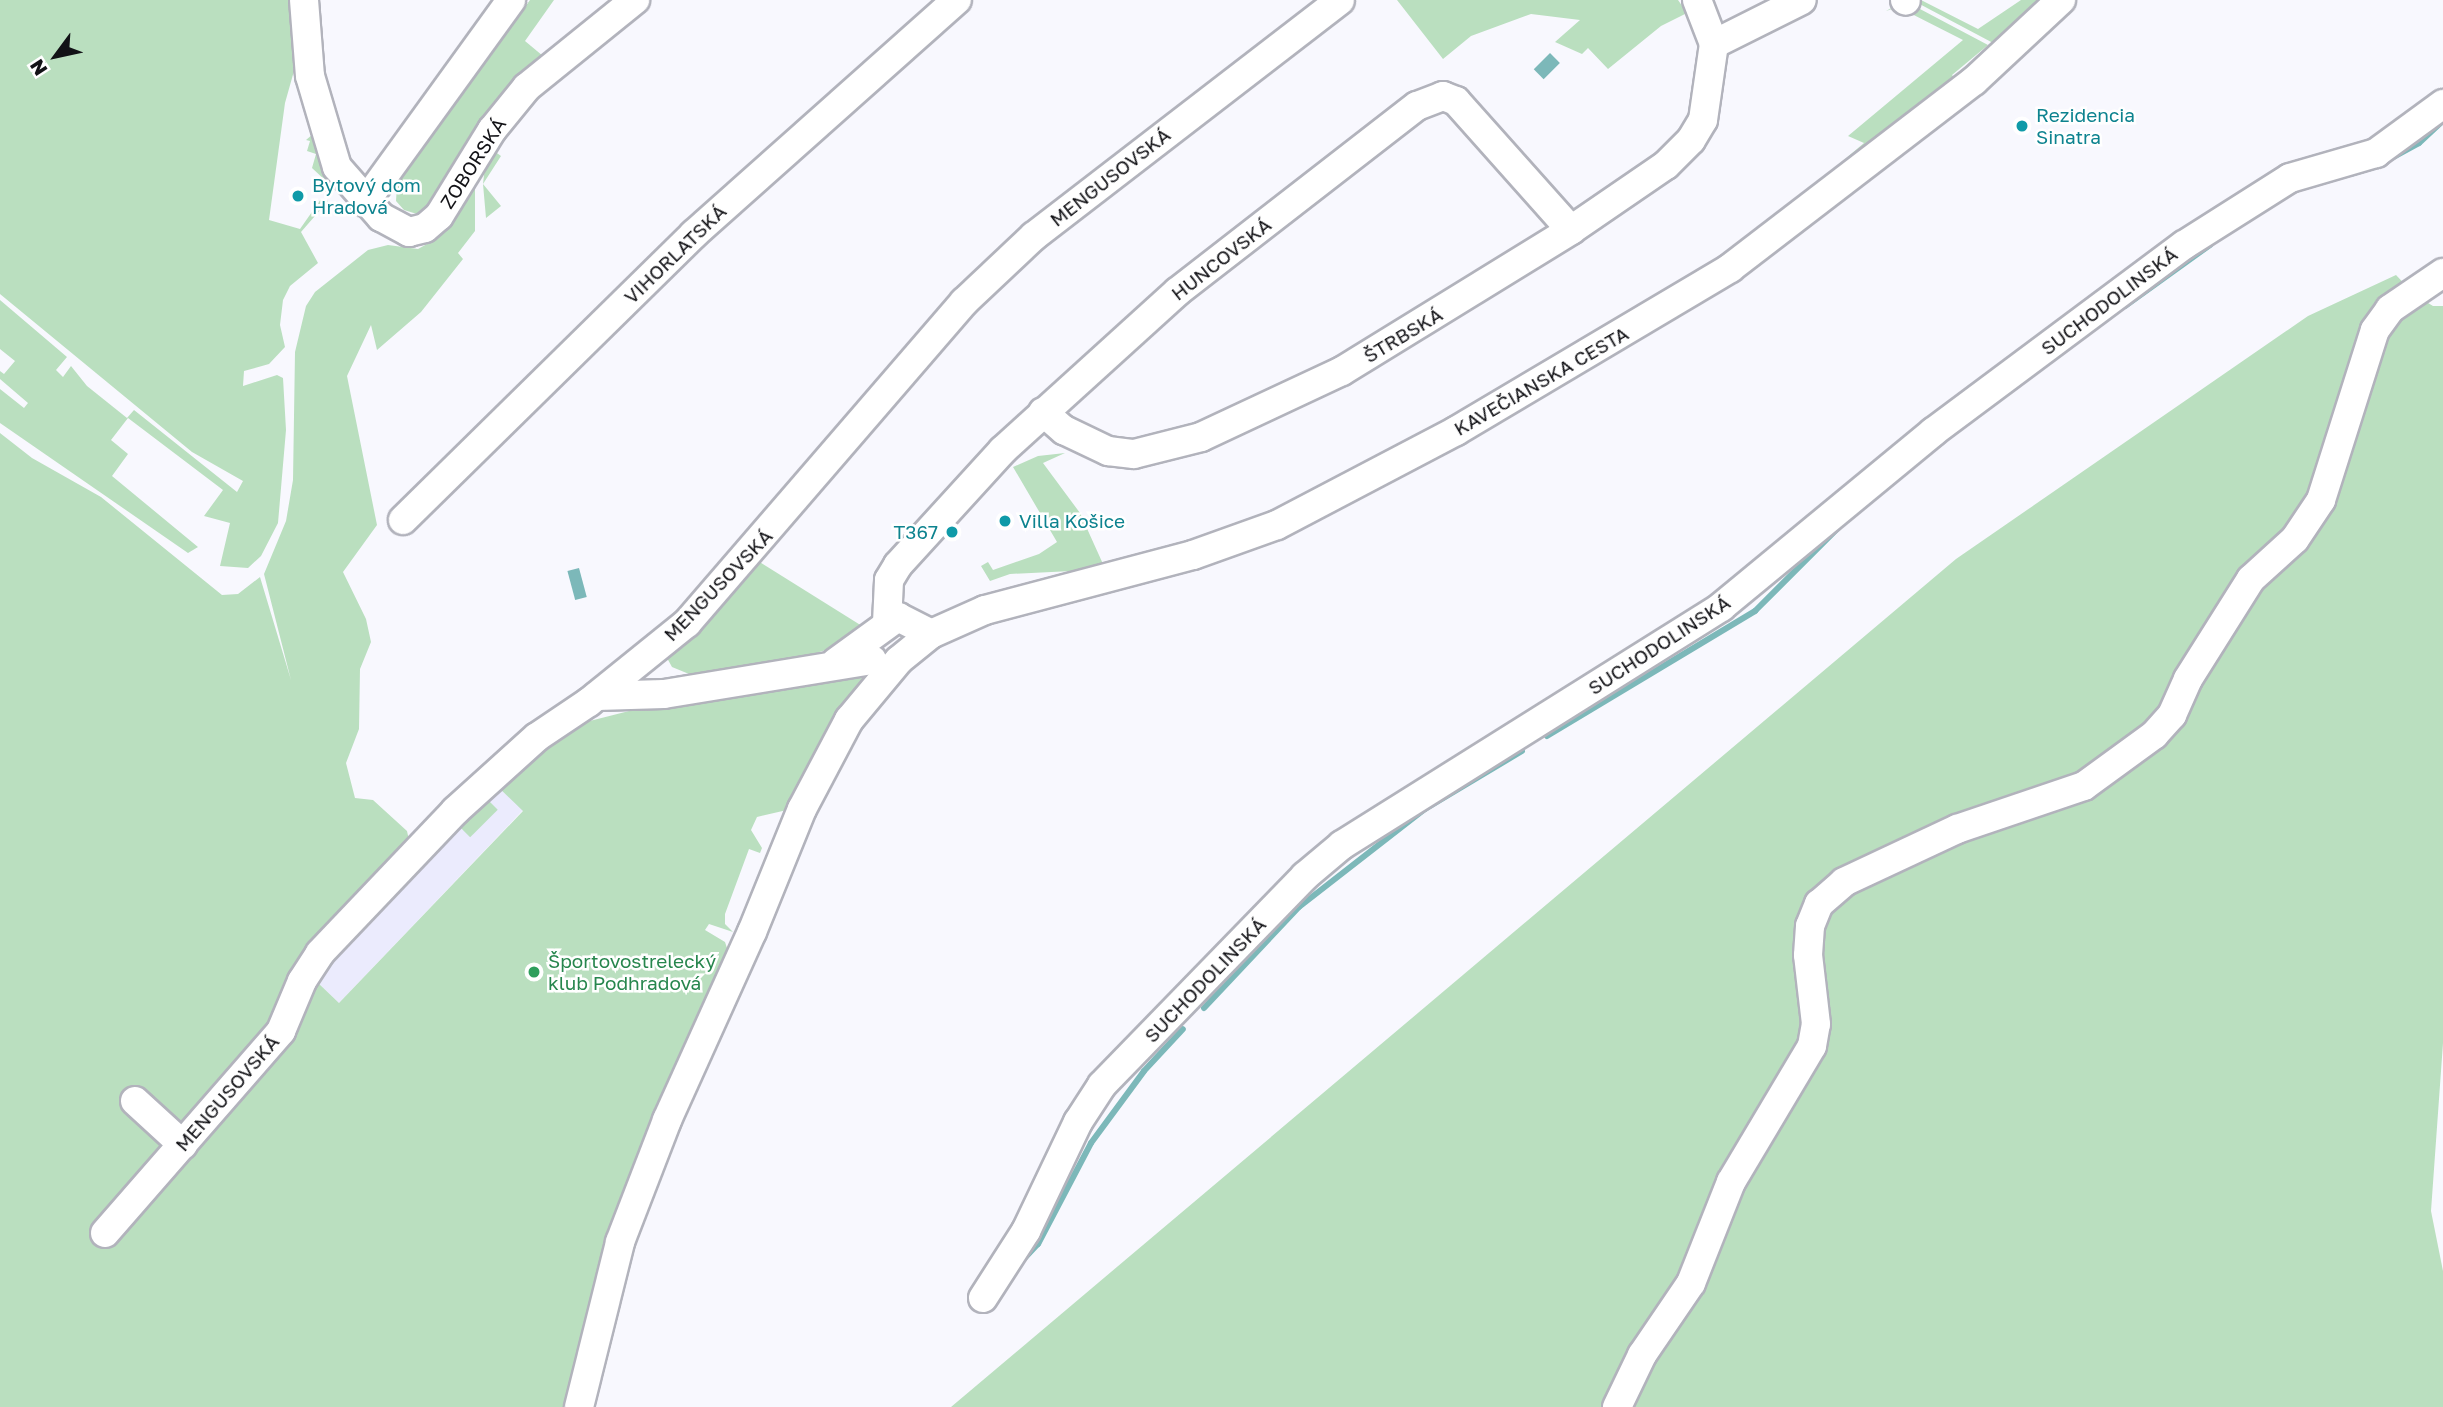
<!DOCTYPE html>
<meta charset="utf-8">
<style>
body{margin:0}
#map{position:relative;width:2443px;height:1407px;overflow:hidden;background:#f8f8fe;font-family:"Golos Text",sans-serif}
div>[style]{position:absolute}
.built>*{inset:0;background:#ebebfd}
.green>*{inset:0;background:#badfbf;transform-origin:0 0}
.water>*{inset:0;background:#7cb8b9;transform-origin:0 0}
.stream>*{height:6px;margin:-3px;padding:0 3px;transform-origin:3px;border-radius:3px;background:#7cb8b9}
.roads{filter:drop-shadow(2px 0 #b2b3bc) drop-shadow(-2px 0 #b2b3bc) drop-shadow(0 2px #b2b3bc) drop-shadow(0 -2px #b2b3bc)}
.minor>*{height:28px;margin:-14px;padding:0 14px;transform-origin:14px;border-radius:14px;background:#fff}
.dots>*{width:19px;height:19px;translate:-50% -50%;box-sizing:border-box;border:4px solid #fff;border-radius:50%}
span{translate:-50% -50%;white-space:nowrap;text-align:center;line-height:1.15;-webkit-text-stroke:5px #fff;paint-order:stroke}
.culture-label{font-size:19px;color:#0d838f}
.left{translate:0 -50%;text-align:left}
.right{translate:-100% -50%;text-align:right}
.street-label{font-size:19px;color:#121216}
.leisure-label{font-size:19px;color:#27864d}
.north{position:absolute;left:21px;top:21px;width:70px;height:70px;-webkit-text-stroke:5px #fff;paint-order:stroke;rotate:237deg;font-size:19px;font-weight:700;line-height:28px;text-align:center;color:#121216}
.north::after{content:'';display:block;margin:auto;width:24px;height:32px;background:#121216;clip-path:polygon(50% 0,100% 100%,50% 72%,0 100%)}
</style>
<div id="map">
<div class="built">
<div style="clip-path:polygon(496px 785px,523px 810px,339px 1003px,316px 981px,320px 971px)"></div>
</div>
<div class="green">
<div style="clip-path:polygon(0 0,289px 0,294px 71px,285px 103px,269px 220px,300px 229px,321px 199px,328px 201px,301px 232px,318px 263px,290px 286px,283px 300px,280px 325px,285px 347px,269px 364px,244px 371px,243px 386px,277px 375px,283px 378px,286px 430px,278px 523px,261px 556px,248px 568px,220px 566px,230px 523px,204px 516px,223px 490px,128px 418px,111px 440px,128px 454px,112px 476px,198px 547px,188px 553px,0 423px,0 389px,24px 408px,28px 403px,0 379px,0 371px,4px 374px,15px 361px,0 349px,0 300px,67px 357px,56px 370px,63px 377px,71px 366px,87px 386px,127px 418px,134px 410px,237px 492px,243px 481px,192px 452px,0 294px)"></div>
<div style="clip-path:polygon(530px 0,554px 0,525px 41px,543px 56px,613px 0,502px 94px,431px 206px,417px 214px,404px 210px,396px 201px,397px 185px)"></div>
<div style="clip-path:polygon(1397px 0,1678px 0,1687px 13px,1661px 26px,1608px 69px,1588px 48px,1582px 54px,1555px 42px,1580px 20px,1531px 14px,1471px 36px,1443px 59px)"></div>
<div style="clip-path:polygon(1912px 0,1921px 0,1978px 29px,2021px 0,2043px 0,1995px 44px)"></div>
<div style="clip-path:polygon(1895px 6px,1920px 9px,1988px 45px,1952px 75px,1955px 79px,1793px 203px,1864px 143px,1848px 136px,1963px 40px,1898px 7px,1886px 11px)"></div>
<div style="clip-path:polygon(313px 134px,333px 187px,328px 194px,323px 192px,326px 181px,312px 168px,316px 154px,307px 151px,310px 141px,306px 140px)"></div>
<div style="clip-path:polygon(494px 151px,501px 156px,483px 184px,501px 206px,486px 218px,483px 184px,485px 166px)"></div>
<div style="clip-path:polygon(475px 184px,475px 231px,458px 253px,463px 259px,421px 312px,377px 350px,371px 325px,347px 376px,377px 525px,343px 572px,366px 619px,371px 642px,360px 669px,359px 729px,346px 763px,355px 798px,373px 800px,407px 831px,409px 840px,304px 953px,293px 972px,316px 981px,339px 1003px,523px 811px,496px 785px,570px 726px,633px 710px,704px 702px,865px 671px,864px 680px,787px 810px,757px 817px,751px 830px,762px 848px,760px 853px,749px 849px,725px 914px,725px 924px,733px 932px,709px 924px,705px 930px,725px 942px,729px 954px,625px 1190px,579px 1407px,0 1407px,0 433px,32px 458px,101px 497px,222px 595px,238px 594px,260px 577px,291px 680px,264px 574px,286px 521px,293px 480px,295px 352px,306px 306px,315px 292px,368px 250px,388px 245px,418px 249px,436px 239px,451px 224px)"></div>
<div style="clip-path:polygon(2396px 275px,2415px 295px,2433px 306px,2443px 306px,2443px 1043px,2431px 1211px,2443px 1271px,2443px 1407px,951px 1407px,1956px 559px,2308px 316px)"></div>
<div style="clip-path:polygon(1065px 453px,1043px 463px,1080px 513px,1103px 564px,1072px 571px,1010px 574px,990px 581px,981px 566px,988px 562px,993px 570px,1039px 554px,1057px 542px,1013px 467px,1038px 456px)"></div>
<div style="clip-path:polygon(758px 561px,862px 626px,832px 648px,810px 655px,689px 674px,672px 667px,667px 658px,697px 633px)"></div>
<div style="left:485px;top:797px;width:18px;height:39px;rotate:45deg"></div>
</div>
<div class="water">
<div style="left:1550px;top:53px;width:14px;height:23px;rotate:45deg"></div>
<div style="left:579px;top:568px;width:30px;height:12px;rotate:75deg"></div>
</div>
<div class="stream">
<div style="left:2390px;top:159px;width:33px;rotate:-29deg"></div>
<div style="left:2419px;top:143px;width:33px;rotate:-43deg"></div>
<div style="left:2351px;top:174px;width:27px;rotate:-17deg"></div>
<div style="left:2125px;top:306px;width:105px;rotate:-35.7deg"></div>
<div style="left:1547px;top:736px;width:243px;rotate:-31deg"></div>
<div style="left:1755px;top:611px;width:120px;rotate:-45deg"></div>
<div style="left:1204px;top:1008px;width:139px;rotate:-46.8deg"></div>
<div style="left:1299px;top:907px;width:160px;rotate:-37.9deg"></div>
<div style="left:1425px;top:809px;width:113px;rotate:-30.9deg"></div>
<div style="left:1021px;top:1262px;width:25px;rotate:-47deg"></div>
<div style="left:1038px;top:1244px;width:114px;rotate:-62.3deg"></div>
<div style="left:1091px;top:1143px;width:89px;rotate:-53.6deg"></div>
<div style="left:1144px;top:1071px;width:57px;rotate:-47.1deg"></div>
</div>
<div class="roads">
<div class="minor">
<div style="left:304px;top:0;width:76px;rotate:85.5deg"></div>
<div style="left:310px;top:76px;width:95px;rotate:73.5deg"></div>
<div style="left:337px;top:167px;width:67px;rotate:48.7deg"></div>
<div style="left:381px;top:217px;width:32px;rotate:28deg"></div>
<div style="left:409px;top:232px;width:16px;rotate:-14deg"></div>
<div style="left:425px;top:228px;width:18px;rotate:-41deg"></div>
<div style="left:439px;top:216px;width:101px;rotate:-58.4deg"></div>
<div style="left:492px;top:130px;width:55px;rotate:-50.9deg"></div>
<div style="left:527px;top:87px;width:139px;rotate:-38.9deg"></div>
<div style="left:1905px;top:0;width:1px;rotate:45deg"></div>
<div style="left:1714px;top:44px;width:98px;rotate:-26.6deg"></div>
<div style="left:365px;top:202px;width:249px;rotate:-54.1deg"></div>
<div style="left:1043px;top:412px;width:28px;rotate:41deg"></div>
<div style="left:1064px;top:430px;width:49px;rotate:25.5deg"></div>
<div style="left:1108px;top:451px;width:26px;rotate:7deg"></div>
<div style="left:1134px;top:454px;width:69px;rotate:-14.2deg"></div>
<div style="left:1201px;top:437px;width:156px;rotate:-25.1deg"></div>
<div style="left:1342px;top:371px;width:269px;rotate:-31.6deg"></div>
<div style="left:1571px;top:230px;width:115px;rotate:-34.4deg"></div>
<div style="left:1666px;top:165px;width:35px;rotate:-45deg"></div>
<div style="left:1691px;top:140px;width:23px;rotate:-59deg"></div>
<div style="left:1703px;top:120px;width:77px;rotate:-81.8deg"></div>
<div style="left:1714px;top:44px;width:47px;rotate:-111.1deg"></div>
<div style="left:403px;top:520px;width:408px;rotate:-44.5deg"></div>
<div style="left:694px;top:234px;width:352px;rotate:-41.7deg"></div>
<div style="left:887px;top:623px;width:43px;rotate:-87.3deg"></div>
<div style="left:889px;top:580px;width:17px;rotate:-59deg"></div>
<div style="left:898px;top:565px;width:156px;rotate:-47.6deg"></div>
<div style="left:1003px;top:450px;width:235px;rotate:-42.2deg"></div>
<div style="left:1177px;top:292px;width:304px;rotate:-37.8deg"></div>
<div style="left:1417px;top:106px;width:28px;rotate:-21deg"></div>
<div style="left:1443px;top:96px;width:14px;rotate:21deg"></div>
<div style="left:1456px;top:101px;width:173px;rotate:48.3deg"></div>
<div style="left:836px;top:662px;width:77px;rotate:-36deg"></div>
<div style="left:898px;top:617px;width:37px;rotate:27deg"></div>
<div style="left:597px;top:696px;width:67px;rotate:-1.7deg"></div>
<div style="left:664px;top:694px;width:211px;rotate:-9.3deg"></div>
<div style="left:135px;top:1101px;width:65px;rotate:42.5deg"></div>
<div style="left:105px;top:1233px;width:268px;rotate:-48.9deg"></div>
<div style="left:281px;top:1031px;width:54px;rotate:-67.2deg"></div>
<div style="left:302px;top:981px;width:33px;rotate:-57deg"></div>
<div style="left:320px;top:953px;width:196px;rotate:-46.4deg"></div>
<div style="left:455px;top:811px;width:110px;rotate:-42.1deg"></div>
<div style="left:537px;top:737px;width:63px;rotate:-33.9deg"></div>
<div style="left:589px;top:702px;width:126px;rotate:-38.9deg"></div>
<div style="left:687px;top:623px;width:424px;rotate:-49.2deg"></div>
<div style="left:964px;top:302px;width:96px;rotate:-43.3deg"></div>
<div style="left:1034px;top:236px;width:386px;rotate:-37.6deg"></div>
<div style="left:983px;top:1298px;width:80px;rotate:-57.3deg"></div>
<div style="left:1026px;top:1231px;width:121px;rotate:-64.5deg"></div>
<div style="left:1078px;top:1122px;width:44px;rotate:-57deg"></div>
<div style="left:1102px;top:1085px;width:291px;rotate:-45.8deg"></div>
<div style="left:1305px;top:876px;width:48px;rotate:-40deg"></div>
<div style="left:1342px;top:845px;width:448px;rotate:-32.1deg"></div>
<div style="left:1721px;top:607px;width:275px;rotate:-39.5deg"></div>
<div style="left:1933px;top:432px;width:313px;rotate:-36.7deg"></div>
<div style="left:2184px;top:245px;width:125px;rotate:-32.3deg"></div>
<div style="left:2290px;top:178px;width:90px;rotate:-16.2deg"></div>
<div style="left:2376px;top:153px;width:83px;rotate:-36.2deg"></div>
<div style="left:579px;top:1407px;width:170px;rotate:-76deg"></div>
<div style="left:620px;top:1242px;width:131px;rotate:-68.9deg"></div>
<div style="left:667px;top:1120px;width:206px;rotate:-65.7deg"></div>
<div style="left:752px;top:932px;width:133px;rotate:-67.9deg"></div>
<div style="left:802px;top:809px;width:101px;rotate:-62.2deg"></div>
<div style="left:849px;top:720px;width:78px;rotate:-50.2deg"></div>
<div style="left:899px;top:660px;width:41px;rotate:-39.1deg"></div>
<div style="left:931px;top:634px;width:59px;rotate:-24deg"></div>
<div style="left:985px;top:610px;width:215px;rotate:-14.8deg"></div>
<div style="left:1193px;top:555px;width:89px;rotate:-19.7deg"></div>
<div style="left:1277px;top:525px;width:202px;rotate:-27.7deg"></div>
<div style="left:1456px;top:431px;width:319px;rotate:-30.7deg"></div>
<div style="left:1730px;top:268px;width:307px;rotate:-37.5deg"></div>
<div style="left:1974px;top:81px;width:119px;rotate:-43deg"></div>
<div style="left:1617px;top:1407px;width:58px;rotate:-64.3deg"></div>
<div style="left:1642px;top:1355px;width:87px;rotate:-55.8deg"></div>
<div style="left:1691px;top:1283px;width:109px;rotate:-68.4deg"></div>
<div style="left:1731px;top:1182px;width:158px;rotate:-59.2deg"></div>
<div style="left:1812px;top:1046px;width:22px;rotate:-80deg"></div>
<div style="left:1816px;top:1024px;width:69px;rotate:-96.6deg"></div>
<div style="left:1808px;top:955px;width:29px;rotate:-86deg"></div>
<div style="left:1810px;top:926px;width:24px;rotate:-68deg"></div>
<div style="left:1819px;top:904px;width:33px;rotate:-41deg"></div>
<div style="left:1844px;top:882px;width:125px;rotate:-25.1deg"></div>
<div style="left:1957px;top:829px;width:134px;rotate:-18.7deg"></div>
<div style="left:2084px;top:786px;width:87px;rotate:-36.1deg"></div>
<div style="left:2154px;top:735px;width:27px;rotate:-48deg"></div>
<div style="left:2172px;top:715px;width:39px;rotate:-66deg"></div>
<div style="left:2188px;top:679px;width:118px;rotate:-57.8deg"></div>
<div style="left:2251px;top:579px;width:59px;rotate:-42.3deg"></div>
<div style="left:2295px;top:539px;width:47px;rotate:-56.3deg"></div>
<div style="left:2321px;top:500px;width:178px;rotate:-72.4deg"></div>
<div style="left:2375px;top:330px;width:26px;rotate:-54deg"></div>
<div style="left:2390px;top:309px;width:64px;rotate:-34.2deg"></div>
</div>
</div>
<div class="dots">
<div style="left:2022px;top:126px;background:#0f9aa8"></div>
<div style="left:298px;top:196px;background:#0f9aa8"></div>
<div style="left:1005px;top:521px;background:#0f9aa8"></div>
<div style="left:952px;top:532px;background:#0f9aa8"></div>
<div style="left:534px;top:972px;background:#2e9e5b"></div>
</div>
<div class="culture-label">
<span class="left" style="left:2036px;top:126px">Rezidencia<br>Sinatra</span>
<span class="left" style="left:312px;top:196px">Bytový dom<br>Hradová</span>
<span class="left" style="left:1019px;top:521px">Villa Košice</span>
<span class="right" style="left:938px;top:532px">T367</span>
</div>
<div class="street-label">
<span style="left:473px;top:163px;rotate:-57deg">ZOBORSKÁ</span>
<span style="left:1110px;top:177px;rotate:-38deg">MENGUSOVSKÁ</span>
<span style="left:675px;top:254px;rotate:-44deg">VIHORLATSKÁ</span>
<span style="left:1221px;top:259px;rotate:-38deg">HUNCOVSKÁ</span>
<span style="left:2109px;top:301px;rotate:-37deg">SUCHODOLINSKÁ</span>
<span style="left:1403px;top:335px;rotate:-31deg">ŠTRBSKÁ</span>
<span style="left:1541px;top:381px;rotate:-30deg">KAVEČIANSKA CESTA</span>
<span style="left:718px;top:585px;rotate:-46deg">MENGUSOVSKÁ</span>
<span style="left:1659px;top:645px;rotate:-33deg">SUCHODOLINSKÁ</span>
<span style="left:1205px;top:980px;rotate:-46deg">SUCHODOLINSKÁ</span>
<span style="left:227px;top:1093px;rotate:-49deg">MENGUSOVSKÁ</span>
</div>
<div class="leisure-label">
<span class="left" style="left:548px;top:972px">Športovostrelecký<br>klub Podhradová</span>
</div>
<div class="north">N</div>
</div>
